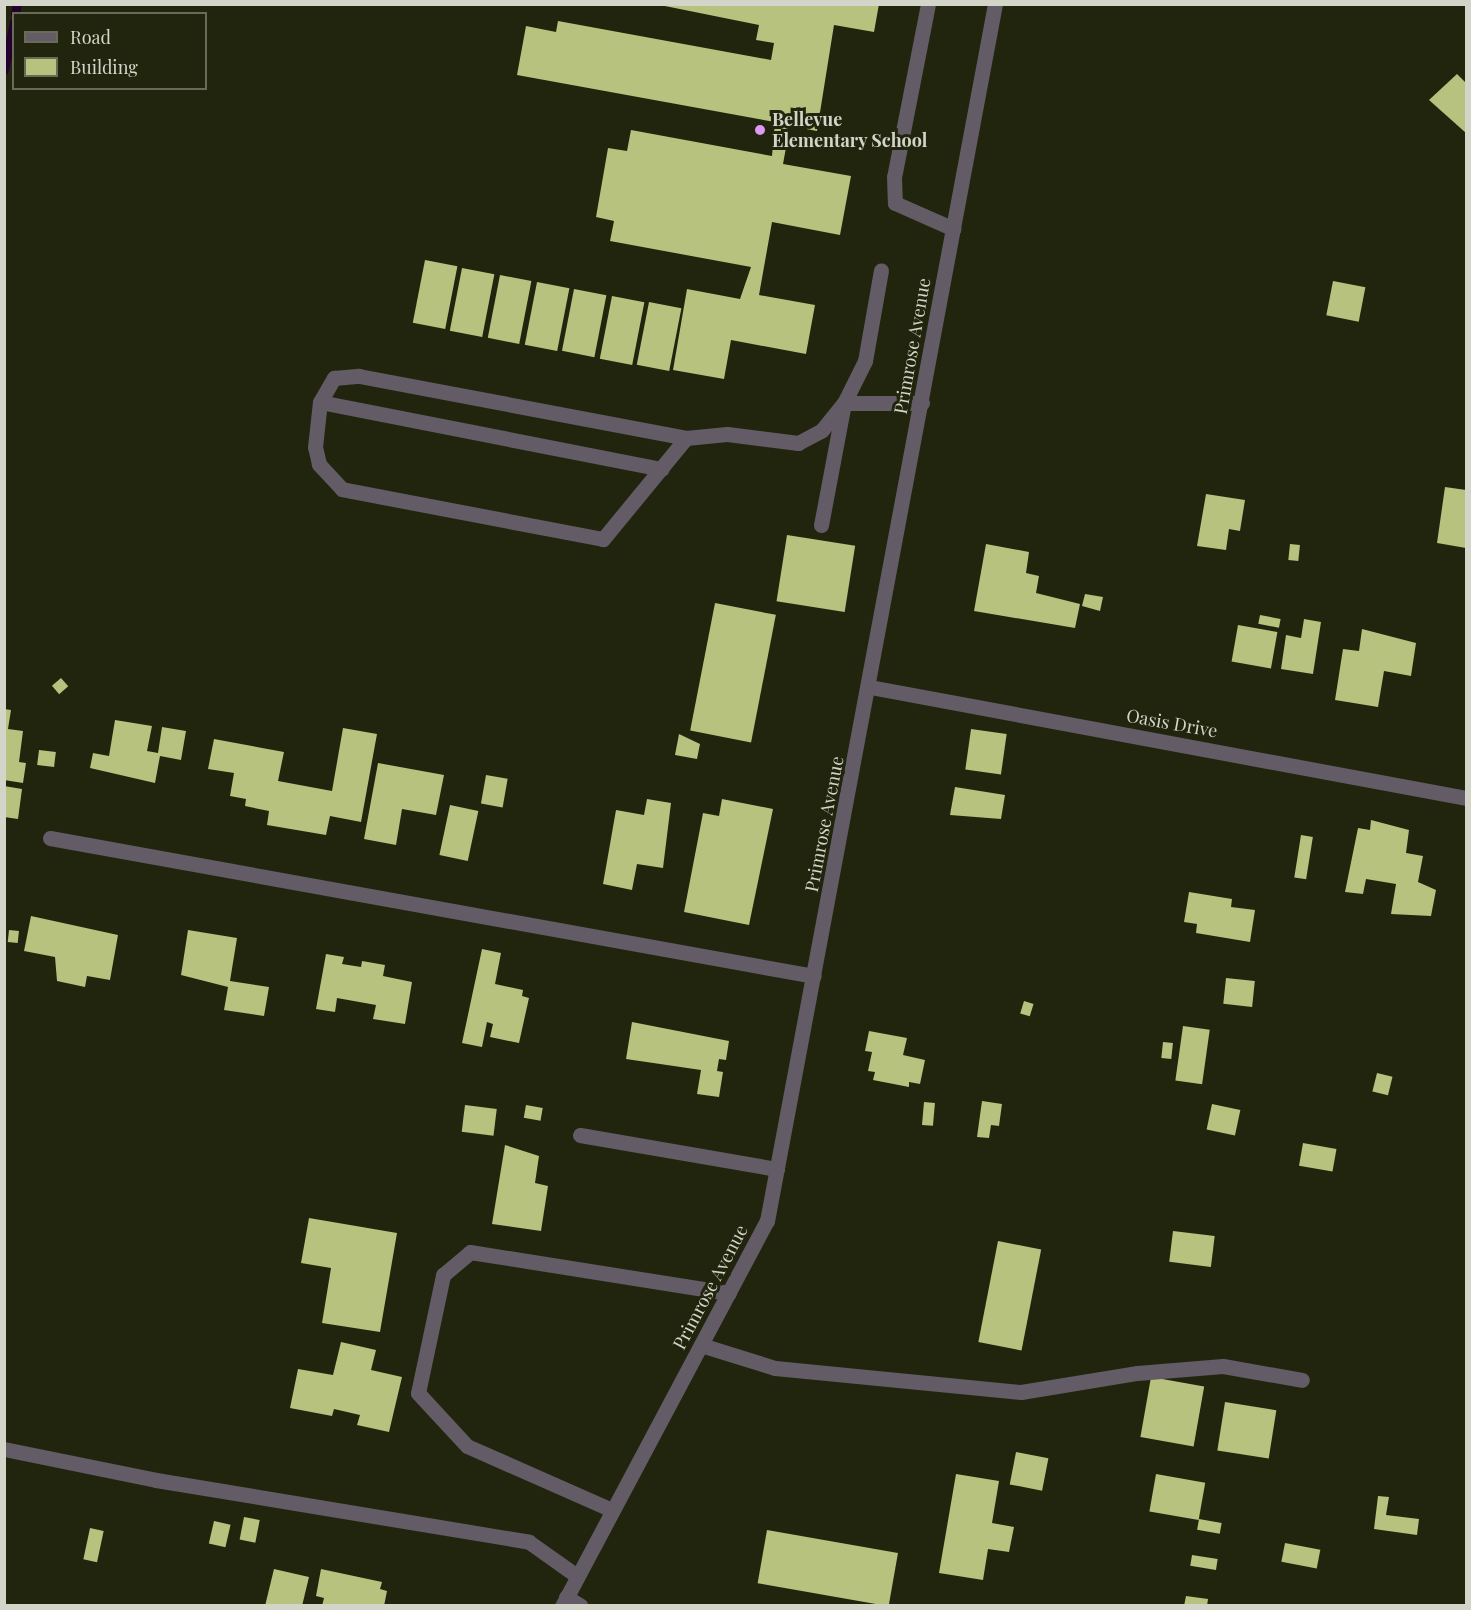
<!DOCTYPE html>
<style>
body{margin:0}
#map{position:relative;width:1471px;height:1610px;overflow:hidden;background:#21250e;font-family:"Playfair Display",serif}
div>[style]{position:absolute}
.stream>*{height:9px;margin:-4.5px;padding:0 4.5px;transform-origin:4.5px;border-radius:4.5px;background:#23002d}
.building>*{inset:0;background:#b6c27d;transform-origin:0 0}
.minor>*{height:15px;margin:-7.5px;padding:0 7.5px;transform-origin:7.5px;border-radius:7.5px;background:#635b65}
.dots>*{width:16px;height:16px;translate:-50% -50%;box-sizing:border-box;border:3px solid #21250e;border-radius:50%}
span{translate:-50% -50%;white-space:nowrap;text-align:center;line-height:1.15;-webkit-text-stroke:6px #21250e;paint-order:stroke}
.poi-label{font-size:18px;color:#d2d5c7;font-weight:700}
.left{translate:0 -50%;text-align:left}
.street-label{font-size:18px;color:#d2d5c7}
.frame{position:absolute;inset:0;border:6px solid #d2d5c7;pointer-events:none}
.legend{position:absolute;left:12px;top:12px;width:195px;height:78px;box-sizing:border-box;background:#21250e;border:2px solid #686b58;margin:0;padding:8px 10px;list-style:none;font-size:18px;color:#d2d5c7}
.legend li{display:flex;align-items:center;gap:12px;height:30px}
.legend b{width:30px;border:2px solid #686b58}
</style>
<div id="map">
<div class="stream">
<div style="left:15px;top:14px;width:10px;rotate:-79deg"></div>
<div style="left:4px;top:70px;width:49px;rotate:-78.2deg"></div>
</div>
<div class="building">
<div style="clip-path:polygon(655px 4px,879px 4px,874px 32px,834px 25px,817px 131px,790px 126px,783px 164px,851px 176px,840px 235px,772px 222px,759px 295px,815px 305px,806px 354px,731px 340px,724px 379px,673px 370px,687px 289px,740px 299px,751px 267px,610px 241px,614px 221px,596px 217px,608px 148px,627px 151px,631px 130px,772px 156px,775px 122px,517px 75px,526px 26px,556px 32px,558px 21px,771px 60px,774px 43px,756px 40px,759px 25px)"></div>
<div style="clip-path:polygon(1457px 74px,1466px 83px,1466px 133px,1429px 100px)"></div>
<div style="left:425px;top:260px;width:33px;height:64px;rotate:11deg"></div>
<div style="left:462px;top:268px;width:33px;height:64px;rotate:11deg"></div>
<div style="left:500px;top:275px;width:32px;height:64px;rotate:11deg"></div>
<div style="left:1333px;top:281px;width:33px;height:35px;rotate:11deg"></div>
<div style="left:537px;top:282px;width:33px;height:64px;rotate:11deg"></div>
<div style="left:574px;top:289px;width:33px;height:63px;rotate:11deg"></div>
<div style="left:612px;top:296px;width:33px;height:64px;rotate:11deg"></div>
<div style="left:649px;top:302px;width:33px;height:64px;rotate:11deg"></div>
<div style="clip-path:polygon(1445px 487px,1466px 490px,1466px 548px,1437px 543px)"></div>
<div style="clip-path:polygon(1206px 494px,1245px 500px,1240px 531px,1229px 529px,1226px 550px,1197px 546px)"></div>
<div style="left:787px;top:535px;width:69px;height:67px;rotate:9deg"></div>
<div style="clip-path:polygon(986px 544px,1029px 552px,1026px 573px,1039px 576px,1036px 593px,1080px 604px,1075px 628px,974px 611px)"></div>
<div style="left:1290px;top:544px;width:10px;height:16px;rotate:6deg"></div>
<div style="clip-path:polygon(1085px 594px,1103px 597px,1100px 611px,1082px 606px)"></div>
<div style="left:715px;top:603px;width:62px;height:130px;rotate:11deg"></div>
<div style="left:1260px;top:615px;width:21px;height:9px;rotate:11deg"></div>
<div style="clip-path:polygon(1304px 619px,1321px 622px,1313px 674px,1281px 669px,1286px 635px,1301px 638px)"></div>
<div style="left:1238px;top:625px;width:40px;height:37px;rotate:10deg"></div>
<div style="clip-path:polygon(1362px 629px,1416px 643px,1411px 676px,1384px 671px,1378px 707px,1335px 700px,1343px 649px,1359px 651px)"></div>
<div style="left:61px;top:678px;width:11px;height:12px;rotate:49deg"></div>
<div style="clip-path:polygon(4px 709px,11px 710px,8px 729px,23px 731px,19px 762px,26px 763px,23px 783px,4px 780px)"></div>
<div style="clip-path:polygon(115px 720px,152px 726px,147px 751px,158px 753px,162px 727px,186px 731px,181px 760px,160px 756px,155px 783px,90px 768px,93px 753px,109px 756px)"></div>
<div style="clip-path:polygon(343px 728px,377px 734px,361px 822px,330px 816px,326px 835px,267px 825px,269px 811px,245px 806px,246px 799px,230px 796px,234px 773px,208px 769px,214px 739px,284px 752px,278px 781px,332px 791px)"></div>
<div style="left:971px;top:729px;width:36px;height:41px;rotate:8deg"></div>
<div style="clip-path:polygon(679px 734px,700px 744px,697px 759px,675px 755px)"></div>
<div style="left:39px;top:750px;width:17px;height:15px;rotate:7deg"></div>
<div style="clip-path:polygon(378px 763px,444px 775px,436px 815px,402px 809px,396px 845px,364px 839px)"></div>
<div style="left:486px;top:775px;width:22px;height:29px;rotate:10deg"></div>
<div style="clip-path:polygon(4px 786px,22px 789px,18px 819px,4px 817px)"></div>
<div style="clip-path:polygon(955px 787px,1005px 795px,1001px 819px,950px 815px)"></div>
<div style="clip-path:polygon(647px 799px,671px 803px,663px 868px,637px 864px,632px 890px,603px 884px,616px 810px,644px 815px)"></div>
<div style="clip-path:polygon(722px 799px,773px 809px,749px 925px,684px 912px,703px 813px,719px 816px)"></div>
<div style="left:450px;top:805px;width:29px;height:51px;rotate:12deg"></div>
<div style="clip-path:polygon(1371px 820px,1409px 830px,1406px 853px,1423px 856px,1418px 882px,1436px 890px,1431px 916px,1391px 914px,1396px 884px,1366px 879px,1363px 894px,1345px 892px,1358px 828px,1370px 830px)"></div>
<div style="left:1301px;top:835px;width:12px;height:43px;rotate:9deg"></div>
<div style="clip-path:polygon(1189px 892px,1232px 899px,1231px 907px,1255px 910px,1250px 942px,1196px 933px,1197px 924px,1184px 922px)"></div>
<div style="clip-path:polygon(31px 916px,118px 935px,110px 980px,87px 976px,85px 987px,57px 981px,55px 957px,24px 951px)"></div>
<div style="left:9px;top:930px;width:10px;height:12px;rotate:6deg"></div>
<div style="clip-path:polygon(188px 930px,237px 938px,230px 981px,269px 987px,264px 1016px,224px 1010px,228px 987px,181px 975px)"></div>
<div style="clip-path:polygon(482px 949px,501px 953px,495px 984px,523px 990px,522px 996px,529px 998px,519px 1043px,490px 1037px,493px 1024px,487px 1022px,482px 1047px,462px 1043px)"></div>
<div style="clip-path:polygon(326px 954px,344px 957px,342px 964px,361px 967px,362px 961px,385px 965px,383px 976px,412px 982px,405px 1024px,373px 1019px,376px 1005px,337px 998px,335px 1012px,316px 1009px)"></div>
<div style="left:1226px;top:978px;width:29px;height:26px;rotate:6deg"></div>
<div style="left:1024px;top:1001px;width:10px;height:13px;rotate:17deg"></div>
<div style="clip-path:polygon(632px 1022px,729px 1041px,726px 1060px,719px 1059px,717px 1071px,723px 1072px,719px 1097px,697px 1094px,701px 1070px,626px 1059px)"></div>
<div style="left:1183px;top:1026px;width:27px;height:55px;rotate:8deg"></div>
<div style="clip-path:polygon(869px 1031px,907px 1038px,903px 1055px,925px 1060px,920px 1084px,909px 1082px,909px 1087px,873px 1080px,875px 1072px,868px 1071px,872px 1052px,865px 1051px)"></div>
<div style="left:1163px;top:1042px;width:10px;height:16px;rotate:6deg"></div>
<div style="left:1377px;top:1073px;width:16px;height:19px;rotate:14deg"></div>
<div style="clip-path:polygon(982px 1101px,1002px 1104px,999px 1126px,991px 1125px,989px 1138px,977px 1137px)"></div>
<div style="left:924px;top:1102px;width:11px;height:23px;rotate:5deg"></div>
<div style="left:1212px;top:1104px;width:29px;height:26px;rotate:12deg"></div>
<div style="left:465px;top:1105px;width:32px;height:27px;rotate:7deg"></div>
<div style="left:526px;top:1105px;width:17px;height:13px;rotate:10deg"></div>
<div style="left:1303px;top:1143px;width:34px;height:23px;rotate:10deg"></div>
<div style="clip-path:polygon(505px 1145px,539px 1156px,535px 1183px,548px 1186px,541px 1231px,492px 1224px)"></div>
<div style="clip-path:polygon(309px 1218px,397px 1233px,380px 1332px,322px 1323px,331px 1268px,301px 1263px)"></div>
<div style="left:1173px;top:1231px;width:42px;height:31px;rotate:7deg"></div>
<div style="left:998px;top:1241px;width:44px;height:103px;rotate:11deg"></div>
<div style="clip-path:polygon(341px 1342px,376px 1350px,371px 1370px,402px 1377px,389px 1432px,357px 1425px,360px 1415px,334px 1409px,332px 1416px,290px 1408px,298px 1369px,333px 1375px)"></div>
<div style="left:1151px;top:1377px;width:54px;height:61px;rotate:10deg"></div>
<div style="left:1225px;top:1402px;width:52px;height:49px;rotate:9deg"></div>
<div style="left:1016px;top:1452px;width:33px;height:33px;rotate:11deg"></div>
<div style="clip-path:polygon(956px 1474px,999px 1481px,992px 1523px,1014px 1527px,1009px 1552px,988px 1549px,983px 1580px,939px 1573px)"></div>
<div style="left:1156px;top:1474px;width:50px;height:38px;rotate:10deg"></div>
<div style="clip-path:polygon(1378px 1496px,1389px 1497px,1386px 1515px,1419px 1519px,1417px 1535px,1374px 1529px)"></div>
<div style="left:244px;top:1517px;width:16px;height:23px;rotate:11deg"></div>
<div style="left:1199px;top:1519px;width:23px;height:11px;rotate:10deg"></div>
<div style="left:214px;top:1521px;width:17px;height:23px;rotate:13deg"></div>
<div style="left:90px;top:1528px;width:14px;height:32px;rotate:12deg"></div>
<div style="left:767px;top:1530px;width:133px;height:54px;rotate:10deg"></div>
<div style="left:1285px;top:1543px;width:36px;height:19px;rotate:11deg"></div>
<div style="left:1192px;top:1555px;width:26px;height:11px;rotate:9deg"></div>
<div style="clip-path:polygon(274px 1569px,309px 1577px,302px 1606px,265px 1606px)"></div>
<div style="clip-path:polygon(321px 1569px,382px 1582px,380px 1589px,387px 1591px,384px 1606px,322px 1606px,324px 1598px,316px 1596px)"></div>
<div style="clip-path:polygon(1186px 1596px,1208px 1599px,1207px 1606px,1184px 1606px)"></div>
</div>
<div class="minor">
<div style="left:928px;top:4px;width:176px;rotate:101.1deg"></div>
<div style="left:894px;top:177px;width:26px;rotate:88deg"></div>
<div style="left:895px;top:203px;width:64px;rotate:23.8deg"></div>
<div style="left:320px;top:402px;width:348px;rotate:11.1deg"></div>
<div style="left:686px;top:438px;width:131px;rotate:129.4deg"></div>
<div style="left:603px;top:539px;width:266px;rotate:-169.2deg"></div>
<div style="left:342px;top:489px;width:34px;rotate:-133deg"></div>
<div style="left:319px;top:464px;width:17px;rotate:-103deg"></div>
<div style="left:315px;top:447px;width:45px;rotate:-83.7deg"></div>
<div style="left:320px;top:402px;width:28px;rotate:-60deg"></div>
<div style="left:334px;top:378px;width:25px;rotate:-5deg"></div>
<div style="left:359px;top:376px;width:333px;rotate:10.7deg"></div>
<div style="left:686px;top:438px;width:41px;rotate:-5.6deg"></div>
<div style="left:727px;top:434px;width:72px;rotate:7.2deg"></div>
<div style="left:798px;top:443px;width:27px;rotate:-28deg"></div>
<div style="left:822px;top:430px;width:35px;rotate:-51deg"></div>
<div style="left:844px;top:403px;width:78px"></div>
<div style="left:821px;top:525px;width:124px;rotate:-79.3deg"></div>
<div style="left:844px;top:403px;width:47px;rotate:-63.4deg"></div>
<div style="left:865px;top:361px;width:92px;rotate:-80deg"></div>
<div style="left:870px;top:687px;width:606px;rotate:10.55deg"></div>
<div style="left:50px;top:838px;width:776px;rotate:10.24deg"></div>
<div style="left:580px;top:1135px;width:200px;rotate:9.8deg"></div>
<div style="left:701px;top:1345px;width:77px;rotate:17.3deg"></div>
<div style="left:775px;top:1368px;width:247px;rotate:5.6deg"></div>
<div style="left:1021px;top:1392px;width:118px;rotate:-9.3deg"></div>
<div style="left:1137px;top:1373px;width:86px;rotate:-4.7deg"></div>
<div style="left:1223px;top:1366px;width:80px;rotate:10deg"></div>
<div style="left:4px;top:1449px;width:155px;rotate:11.5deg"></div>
<div style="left:156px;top:1480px;width:378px;rotate:9.4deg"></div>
<div style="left:529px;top:1542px;width:59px;rotate:35.3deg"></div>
<div style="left:612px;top:1510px;width:158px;rotate:-156.2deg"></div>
<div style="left:467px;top:1446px;width:72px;rotate:-132.8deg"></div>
<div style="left:418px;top:1393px;width:121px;rotate:-78deg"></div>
<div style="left:443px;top:1275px;width:35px;rotate:-40deg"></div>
<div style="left:470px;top:1252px;width:262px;rotate:9deg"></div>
<div style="left:566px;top:1597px;width:17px;rotate:31deg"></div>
<div style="left:562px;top:1606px;width:436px;rotate:-62deg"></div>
<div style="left:767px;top:1221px;width:1238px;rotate:-79.39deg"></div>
</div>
<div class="dots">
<div style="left:760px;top:130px;background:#dd99f3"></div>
</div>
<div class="poi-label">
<span class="left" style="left:772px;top:130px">Bellevue<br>Elementary School</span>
</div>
<div class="street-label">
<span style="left:912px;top:346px;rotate:-80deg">Primrose Avenue</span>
<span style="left:1172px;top:723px;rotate:10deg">Oasis Drive</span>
<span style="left:824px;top:824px;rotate:-79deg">Primrose Avenue</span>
<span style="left:710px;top:1287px;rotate:-62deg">Primrose Avenue</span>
</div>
<div class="frame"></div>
<ul class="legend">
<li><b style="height:8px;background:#635b65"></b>Road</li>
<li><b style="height:16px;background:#b6c27d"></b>Building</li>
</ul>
</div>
